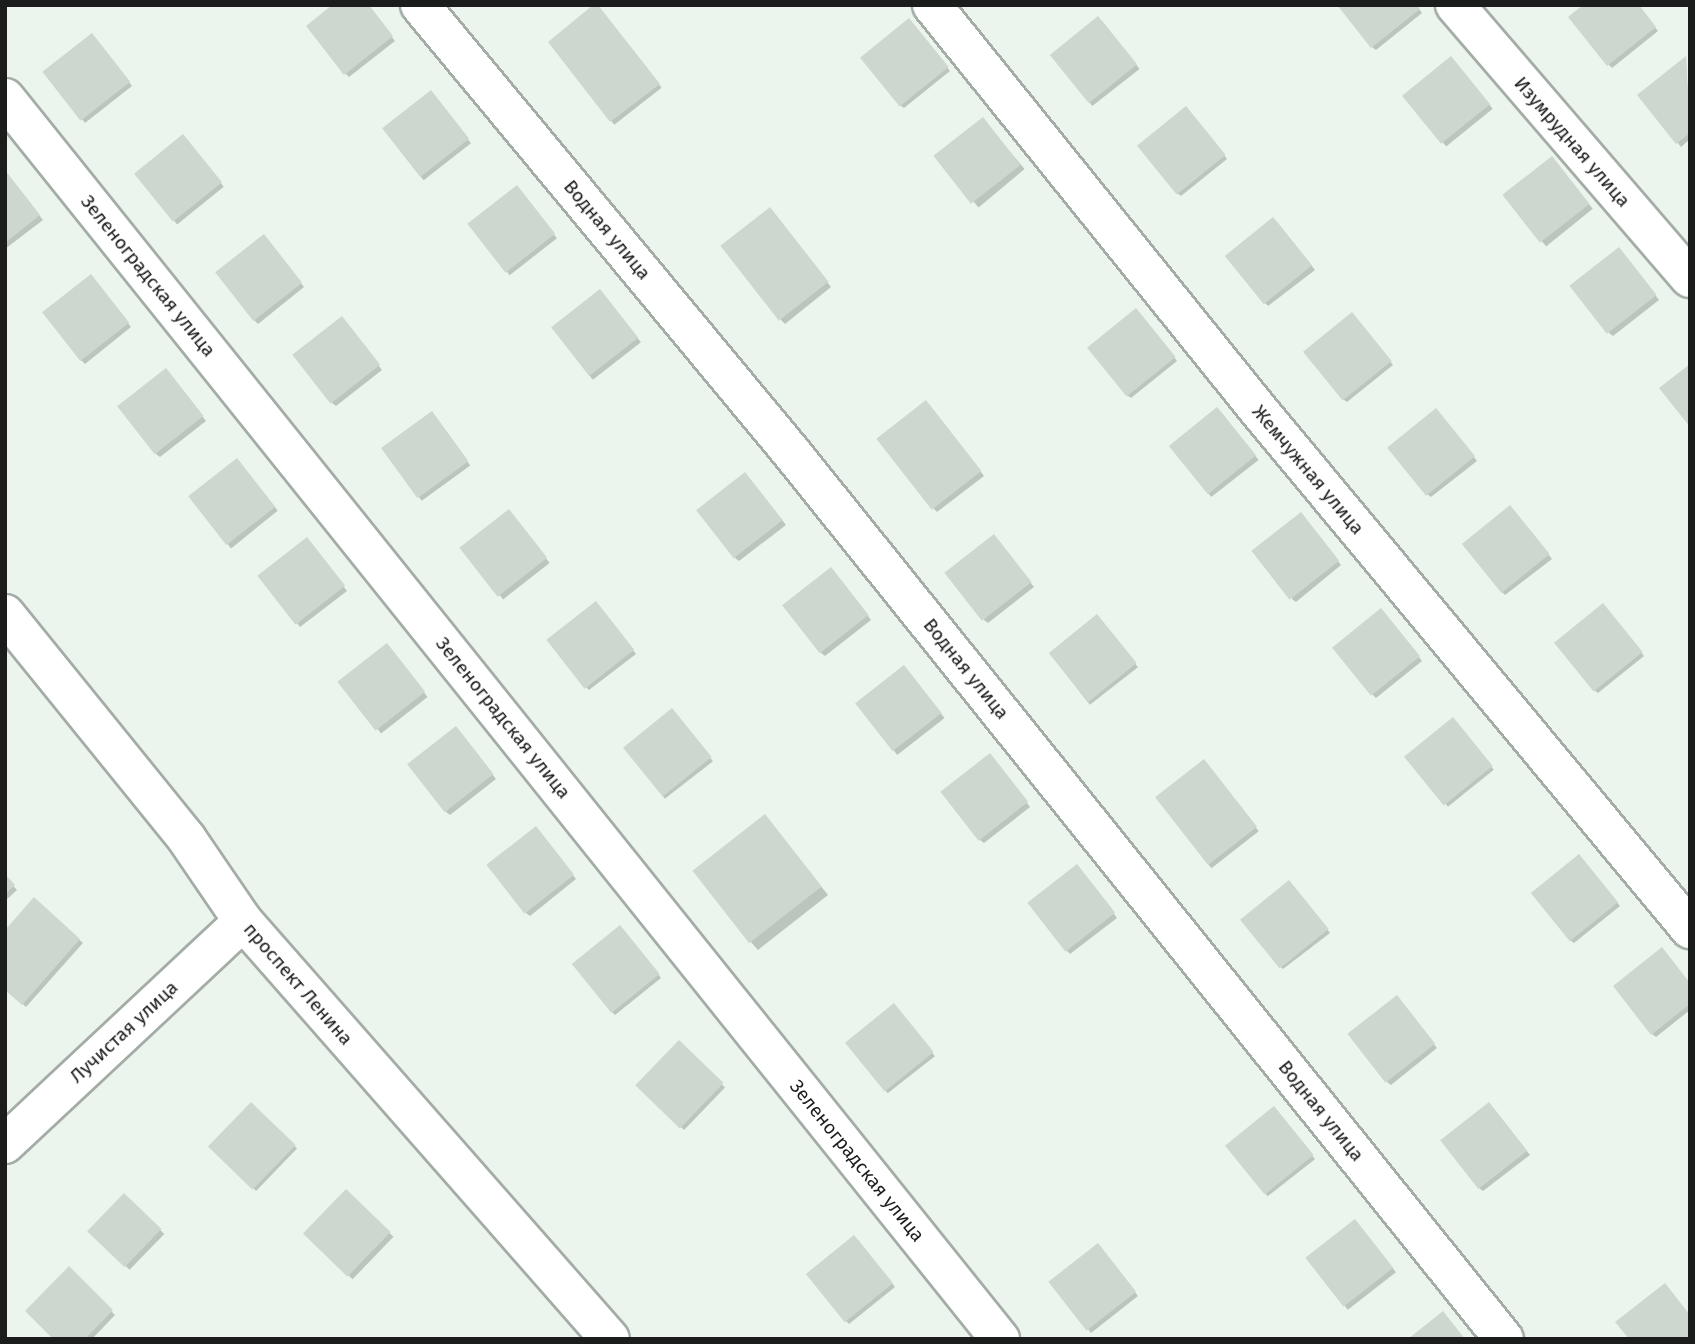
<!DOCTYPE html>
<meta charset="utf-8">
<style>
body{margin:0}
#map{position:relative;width:1695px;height:1344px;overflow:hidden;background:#ebf5ee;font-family:"Fira Sans",sans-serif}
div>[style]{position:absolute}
.shadow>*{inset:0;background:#0003;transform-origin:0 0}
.building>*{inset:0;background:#cdd7d0;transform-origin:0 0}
.roads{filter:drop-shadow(2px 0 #a3ada6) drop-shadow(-2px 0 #a3ada6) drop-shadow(0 2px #a3ada6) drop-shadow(0 -2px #a3ada6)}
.minor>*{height:38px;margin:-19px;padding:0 19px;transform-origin:19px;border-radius:19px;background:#fff}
span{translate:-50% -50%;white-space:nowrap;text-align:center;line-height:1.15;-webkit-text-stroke:6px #fff;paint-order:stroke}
.street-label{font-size:19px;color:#1a1d1b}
.frame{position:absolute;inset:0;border:7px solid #1a1d1b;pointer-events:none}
</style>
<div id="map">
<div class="shadow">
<div style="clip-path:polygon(368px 5px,395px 41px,349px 77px,345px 73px)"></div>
<div style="clip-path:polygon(1416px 5px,1422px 13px,1376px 50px,1372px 47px)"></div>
<div style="clip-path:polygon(1638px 5px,1658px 31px,1612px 68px,1608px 64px)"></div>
<div style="left:600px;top:9px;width:100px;height:60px;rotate:52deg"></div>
<div style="left:1102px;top:21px;width:61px;height:60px;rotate:52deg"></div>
<div style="clip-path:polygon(913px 24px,950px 71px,904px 108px,900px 105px)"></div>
<div style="clip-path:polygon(95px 39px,132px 86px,85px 123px,82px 119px)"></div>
<div style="clip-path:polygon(1686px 59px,1690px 139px,1681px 147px,1640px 96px)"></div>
<div style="left:1455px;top:62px;width:60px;height:60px;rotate:51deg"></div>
<div style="left:434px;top:96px;width:60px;height:60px;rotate:52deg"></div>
<div style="clip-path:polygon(1189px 112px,1227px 159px,1181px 196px,1177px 193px)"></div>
<div style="left:986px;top:123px;width:60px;height:60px;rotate:50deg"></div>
<div style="left:186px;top:140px;width:60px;height:60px;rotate:51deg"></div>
<div style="left:1555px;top:162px;width:60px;height:60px;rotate:51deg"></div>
<div style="clip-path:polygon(5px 172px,43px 220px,5px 249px)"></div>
<div style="left:520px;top:191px;width:60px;height:60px;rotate:52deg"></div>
<div style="clip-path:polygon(774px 213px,831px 287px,785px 324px,781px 320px)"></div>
<div style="clip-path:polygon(1277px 222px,1315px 270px,1268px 306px,1265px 303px)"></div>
<div style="clip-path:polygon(267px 240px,304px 287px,258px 324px,254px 320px)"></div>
<div style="clip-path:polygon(1622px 252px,1659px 300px,1613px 336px,1609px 333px)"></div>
<div style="clip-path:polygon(94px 280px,131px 327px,85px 364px,81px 360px)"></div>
<div style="left:604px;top:295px;width:60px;height:61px;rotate:52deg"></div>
<div style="clip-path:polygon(1139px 314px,1177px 361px,1131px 398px,1127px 395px)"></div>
<div style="clip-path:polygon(1356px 318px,1393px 365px,1347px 402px,1343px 399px)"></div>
<div style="clip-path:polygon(345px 322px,382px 370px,336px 406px,332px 403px)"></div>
<div style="clip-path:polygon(169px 373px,206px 421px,160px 457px,156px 454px)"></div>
<div style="clip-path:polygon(930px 406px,984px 476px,937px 512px,934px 509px)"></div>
<div style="left:1221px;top:412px;width:61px;height:60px;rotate:52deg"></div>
<div style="clip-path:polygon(1440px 414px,1477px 461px,1431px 497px,1427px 494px)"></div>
<div style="left:435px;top:417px;width:60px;height:60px;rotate:54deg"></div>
<div style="left:240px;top:464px;width:60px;height:60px;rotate:51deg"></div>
<div style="clip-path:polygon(748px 477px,786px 525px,739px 561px,735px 558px)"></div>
<div style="clip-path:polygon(1514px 511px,1552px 559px,1505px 595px,1502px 592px)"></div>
<div style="left:512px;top:515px;width:61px;height:59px;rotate:52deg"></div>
<div style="clip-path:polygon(1304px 518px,1341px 565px,1296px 602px,1292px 599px)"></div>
<div style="clip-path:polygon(997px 539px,1034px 587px,988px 623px,984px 620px)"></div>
<div style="clip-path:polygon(310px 543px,347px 591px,300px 627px,297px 623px)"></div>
<div style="clip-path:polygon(834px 572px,871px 620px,825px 656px,821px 653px)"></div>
<div style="clip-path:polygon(599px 607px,636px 654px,589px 690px,586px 687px)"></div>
<div style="clip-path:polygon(1606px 609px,1644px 656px,1598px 693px,1594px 690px)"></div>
<div style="clip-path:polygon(1385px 614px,1422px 661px,1376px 698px,1372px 694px)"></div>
<div style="left:1101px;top:620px;width:60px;height:61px;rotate:52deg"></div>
<div style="left:390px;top:649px;width:61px;height:59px;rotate:52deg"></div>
<div style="left:907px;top:670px;width:61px;height:60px;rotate:52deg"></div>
<div style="left:676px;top:714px;width:60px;height:61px;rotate:52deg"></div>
<div style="left:1456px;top:723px;width:60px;height:59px;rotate:51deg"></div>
<div style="clip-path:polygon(459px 732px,496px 779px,450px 815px,446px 812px)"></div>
<div style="clip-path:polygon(993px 759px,1030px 807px,984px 843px,980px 840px)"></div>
<div style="left:1207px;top:765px;width:84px;height:60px;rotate:52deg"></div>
<div style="clip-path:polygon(765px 816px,828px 895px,758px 950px,750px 941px)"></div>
<div style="clip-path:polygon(539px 832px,576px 879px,530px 916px,526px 913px)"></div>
<div style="clip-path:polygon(1583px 860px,1620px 906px,1574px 943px,1570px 940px)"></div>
<div style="clip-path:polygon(1080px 870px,1117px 918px,1070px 954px,1067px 951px)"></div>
<div style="clip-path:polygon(5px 877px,17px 890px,5px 901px)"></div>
<div style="clip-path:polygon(1293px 886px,1330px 933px,1283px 969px,1280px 966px)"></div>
<div style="clip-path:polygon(35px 900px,83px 943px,26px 1007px,5px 988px)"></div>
<div style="clip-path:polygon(624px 931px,661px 978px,615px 1015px,611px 1011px)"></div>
<div style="clip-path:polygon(1690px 984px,1690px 1010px,1656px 1037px,1652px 1034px)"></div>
<div style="clip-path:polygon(1400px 1001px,1437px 1048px,1391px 1085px,1387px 1082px)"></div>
<div style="left:898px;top:1009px;width:60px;height:60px;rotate:52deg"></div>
<div style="left:679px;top:1043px;width:64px;height:59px;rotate:44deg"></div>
<div style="left:251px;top:1104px;width:64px;height:59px;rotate:44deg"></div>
<div style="clip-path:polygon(1493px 1108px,1530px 1155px,1483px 1191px,1479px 1188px)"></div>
<div style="left:1278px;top:1112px;width:60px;height:60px;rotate:52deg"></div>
<div style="left:346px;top:1191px;width:66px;height:59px;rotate:44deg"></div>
<div style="left:124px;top:1195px;width:56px;height:50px;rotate:44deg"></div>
<div style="left:1359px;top:1225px;width:60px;height:61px;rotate:52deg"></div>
<div style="clip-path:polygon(858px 1240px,895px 1287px,849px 1324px,846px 1321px)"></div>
<div style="clip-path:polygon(1101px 1249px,1138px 1296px,1091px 1333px,1088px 1329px)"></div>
<div style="clip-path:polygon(69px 1269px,115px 1315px,92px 1339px,55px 1339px)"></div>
</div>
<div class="building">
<div style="clip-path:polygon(332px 5px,369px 5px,393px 36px,344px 75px,306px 26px)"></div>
<div style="clip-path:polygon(593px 5px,598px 5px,660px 84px,610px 122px,548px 42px)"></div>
<div style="clip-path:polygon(1337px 5px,1417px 5px,1420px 9px,1371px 48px)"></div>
<div style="clip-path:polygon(1583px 5px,1639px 5px,1656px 27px,1607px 66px,1568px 17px)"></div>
<div style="left:1098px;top:16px;width:62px;height:62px;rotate:51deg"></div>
<div style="left:909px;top:18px;width:63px;height:63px;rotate:51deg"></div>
<div style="left:92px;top:33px;width:62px;height:63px;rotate:52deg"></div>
<div style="left:1451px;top:56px;width:62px;height:63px;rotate:51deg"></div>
<div style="clip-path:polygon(1686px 56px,1690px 133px,1676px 144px,1637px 95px)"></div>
<div style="left:431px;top:90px;width:62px;height:62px;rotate:52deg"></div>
<div style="left:1186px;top:106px;width:63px;height:63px;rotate:51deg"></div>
<div style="left:983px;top:117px;width:61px;height:63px;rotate:52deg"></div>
<div style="left:183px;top:134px;width:62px;height:63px;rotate:51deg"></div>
<div style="left:1552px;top:156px;width:61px;height:63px;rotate:52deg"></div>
<div style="clip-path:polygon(5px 170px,40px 215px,5px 243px)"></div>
<div style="left:517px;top:185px;width:62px;height:63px;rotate:52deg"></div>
<div style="left:770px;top:207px;width:95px;height:63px;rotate:52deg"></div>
<div style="left:1273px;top:217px;width:62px;height:62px;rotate:51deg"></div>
<div style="left:264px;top:234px;width:62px;height:62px;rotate:52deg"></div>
<div style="left:1619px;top:247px;width:61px;height:63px;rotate:52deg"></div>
<div style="left:91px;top:274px;width:62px;height:62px;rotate:52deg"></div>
<div style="left:600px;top:289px;width:62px;height:62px;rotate:52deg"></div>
<div style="left:1136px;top:308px;width:63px;height:63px;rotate:51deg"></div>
<div style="left:1352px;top:312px;width:63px;height:63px;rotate:51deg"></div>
<div style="left:342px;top:316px;width:62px;height:63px;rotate:52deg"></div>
<div style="clip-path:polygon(1690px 364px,1690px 427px,1659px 388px)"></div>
<div style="left:166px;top:368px;width:61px;height:62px;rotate:52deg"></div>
<div style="left:926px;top:400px;width:90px;height:63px;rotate:52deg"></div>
<div style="left:1217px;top:407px;width:62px;height:62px;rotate:51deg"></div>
<div style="left:1436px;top:408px;width:62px;height:63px;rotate:51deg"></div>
<div style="left:432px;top:411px;width:62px;height:63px;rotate:54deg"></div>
<div style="left:237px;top:458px;width:62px;height:62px;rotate:52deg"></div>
<div style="left:745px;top:472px;width:61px;height:62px;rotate:52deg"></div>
<div style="left:1510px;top:505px;width:63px;height:62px;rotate:51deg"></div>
<div style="left:509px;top:509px;width:62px;height:63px;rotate:52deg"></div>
<div style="left:1301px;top:512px;width:62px;height:63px;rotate:52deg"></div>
<div style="left:994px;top:534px;width:61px;height:63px;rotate:52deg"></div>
<div style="left:307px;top:537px;width:62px;height:63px;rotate:52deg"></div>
<div style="left:831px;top:567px;width:61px;height:62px;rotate:52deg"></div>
<div style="left:596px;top:601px;width:62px;height:63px;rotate:52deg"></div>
<div style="left:1603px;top:603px;width:63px;height:63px;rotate:51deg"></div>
<div style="left:1381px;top:608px;width:62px;height:63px;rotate:51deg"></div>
<div style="left:1097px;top:614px;width:63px;height:62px;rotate:51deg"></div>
<div style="left:387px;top:643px;width:62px;height:63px;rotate:52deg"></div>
<div style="left:904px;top:665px;width:61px;height:62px;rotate:52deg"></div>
<div style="left:672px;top:708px;width:63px;height:63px;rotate:51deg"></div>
<div style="left:1453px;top:717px;width:63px;height:63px;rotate:51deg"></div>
<div style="left:456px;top:726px;width:61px;height:62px;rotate:52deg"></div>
<div style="left:990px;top:753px;width:62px;height:63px;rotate:52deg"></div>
<div style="left:1204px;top:759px;width:86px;height:62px;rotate:52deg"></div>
<div style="left:765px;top:814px;width:92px;height:92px;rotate:52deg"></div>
<div style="left:536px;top:826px;width:62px;height:63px;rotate:52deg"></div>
<div style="left:1579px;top:854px;width:62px;height:62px;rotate:51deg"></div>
<div style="left:1077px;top:864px;width:62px;height:63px;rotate:52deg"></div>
<div style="clip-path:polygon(5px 874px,15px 885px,5px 894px)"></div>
<div style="left:1289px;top:880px;width:63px;height:63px;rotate:51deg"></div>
<div style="clip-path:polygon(34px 897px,80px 939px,22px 1005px,5px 990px,5px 930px)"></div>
<div style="left:620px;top:925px;width:63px;height:62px;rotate:51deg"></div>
<div style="clip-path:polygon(1662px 947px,1690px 983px,1690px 1004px,1651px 1035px,1613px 986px)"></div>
<div style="left:1397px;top:995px;width:62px;height:63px;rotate:52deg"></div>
<div style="left:894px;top:1003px;width:63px;height:63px;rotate:51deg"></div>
<div style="left:679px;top:1040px;width:62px;height:63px;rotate:44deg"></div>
<div style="left:251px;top:1102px;width:62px;height:62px;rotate:44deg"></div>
<div style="left:1489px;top:1102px;width:62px;height:62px;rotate:52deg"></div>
<div style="left:1274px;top:1106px;width:63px;height:63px;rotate:51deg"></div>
<div style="left:346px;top:1189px;width:62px;height:62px;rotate:44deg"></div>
<div style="left:124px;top:1193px;width:52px;height:53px;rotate:44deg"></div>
<div style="left:1355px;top:1219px;width:62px;height:63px;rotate:52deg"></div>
<div style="left:854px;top:1235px;width:62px;height:62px;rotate:51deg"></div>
<div style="left:1098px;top:1243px;width:62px;height:63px;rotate:52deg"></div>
<div style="clip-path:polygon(69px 1266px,113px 1310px,85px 1339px,53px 1339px,25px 1311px)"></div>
<div style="clip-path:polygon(1665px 1283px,1690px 1315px,1690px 1339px,1629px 1339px,1615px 1322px)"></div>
<div style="clip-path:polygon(1443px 1311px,1465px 1339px,1408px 1339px)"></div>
</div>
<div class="roads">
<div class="minor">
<div style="left:420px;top:5px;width:581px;rotate:50.31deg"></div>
<div style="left:791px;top:452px;width:1138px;rotate:51.21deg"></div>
<div style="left:932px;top:5px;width:516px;rotate:51.13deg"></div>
<div style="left:1256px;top:407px;width:679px;rotate:50.26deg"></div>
<div style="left:1455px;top:5px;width:360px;rotate:49.3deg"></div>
<div style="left:5px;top:98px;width:1591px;rotate:51.28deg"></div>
<div style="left:5px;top:614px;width:289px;rotate:51deg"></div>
<div style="left:187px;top:839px;width:99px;rotate:55.7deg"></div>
<div style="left:243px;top:921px;width:556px;rotate:48.72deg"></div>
<div style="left:5px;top:1144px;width:326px;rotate:-43.1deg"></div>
</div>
</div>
<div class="street-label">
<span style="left:1572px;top:142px;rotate:49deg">Изумрудная улица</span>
<span style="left:607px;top:230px;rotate:50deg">Водная улица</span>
<span style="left:148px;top:276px;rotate:51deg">Зеленоградская улица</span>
<span style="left:1308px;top:470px;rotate:50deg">Жемчужная улица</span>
<span style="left:966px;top:669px;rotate:51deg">Водная улица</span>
<span style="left:503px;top:718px;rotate:51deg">Зеленоградская улица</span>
<span style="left:298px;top:984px;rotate:49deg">проспект Ленина</span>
<span style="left:124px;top:1032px;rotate:-43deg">Лучистая улица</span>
<span style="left:1321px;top:1111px;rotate:51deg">Водная улица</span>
<span style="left:857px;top:1161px;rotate:51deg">Зеленоградская улица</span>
</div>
<div class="frame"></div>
</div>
